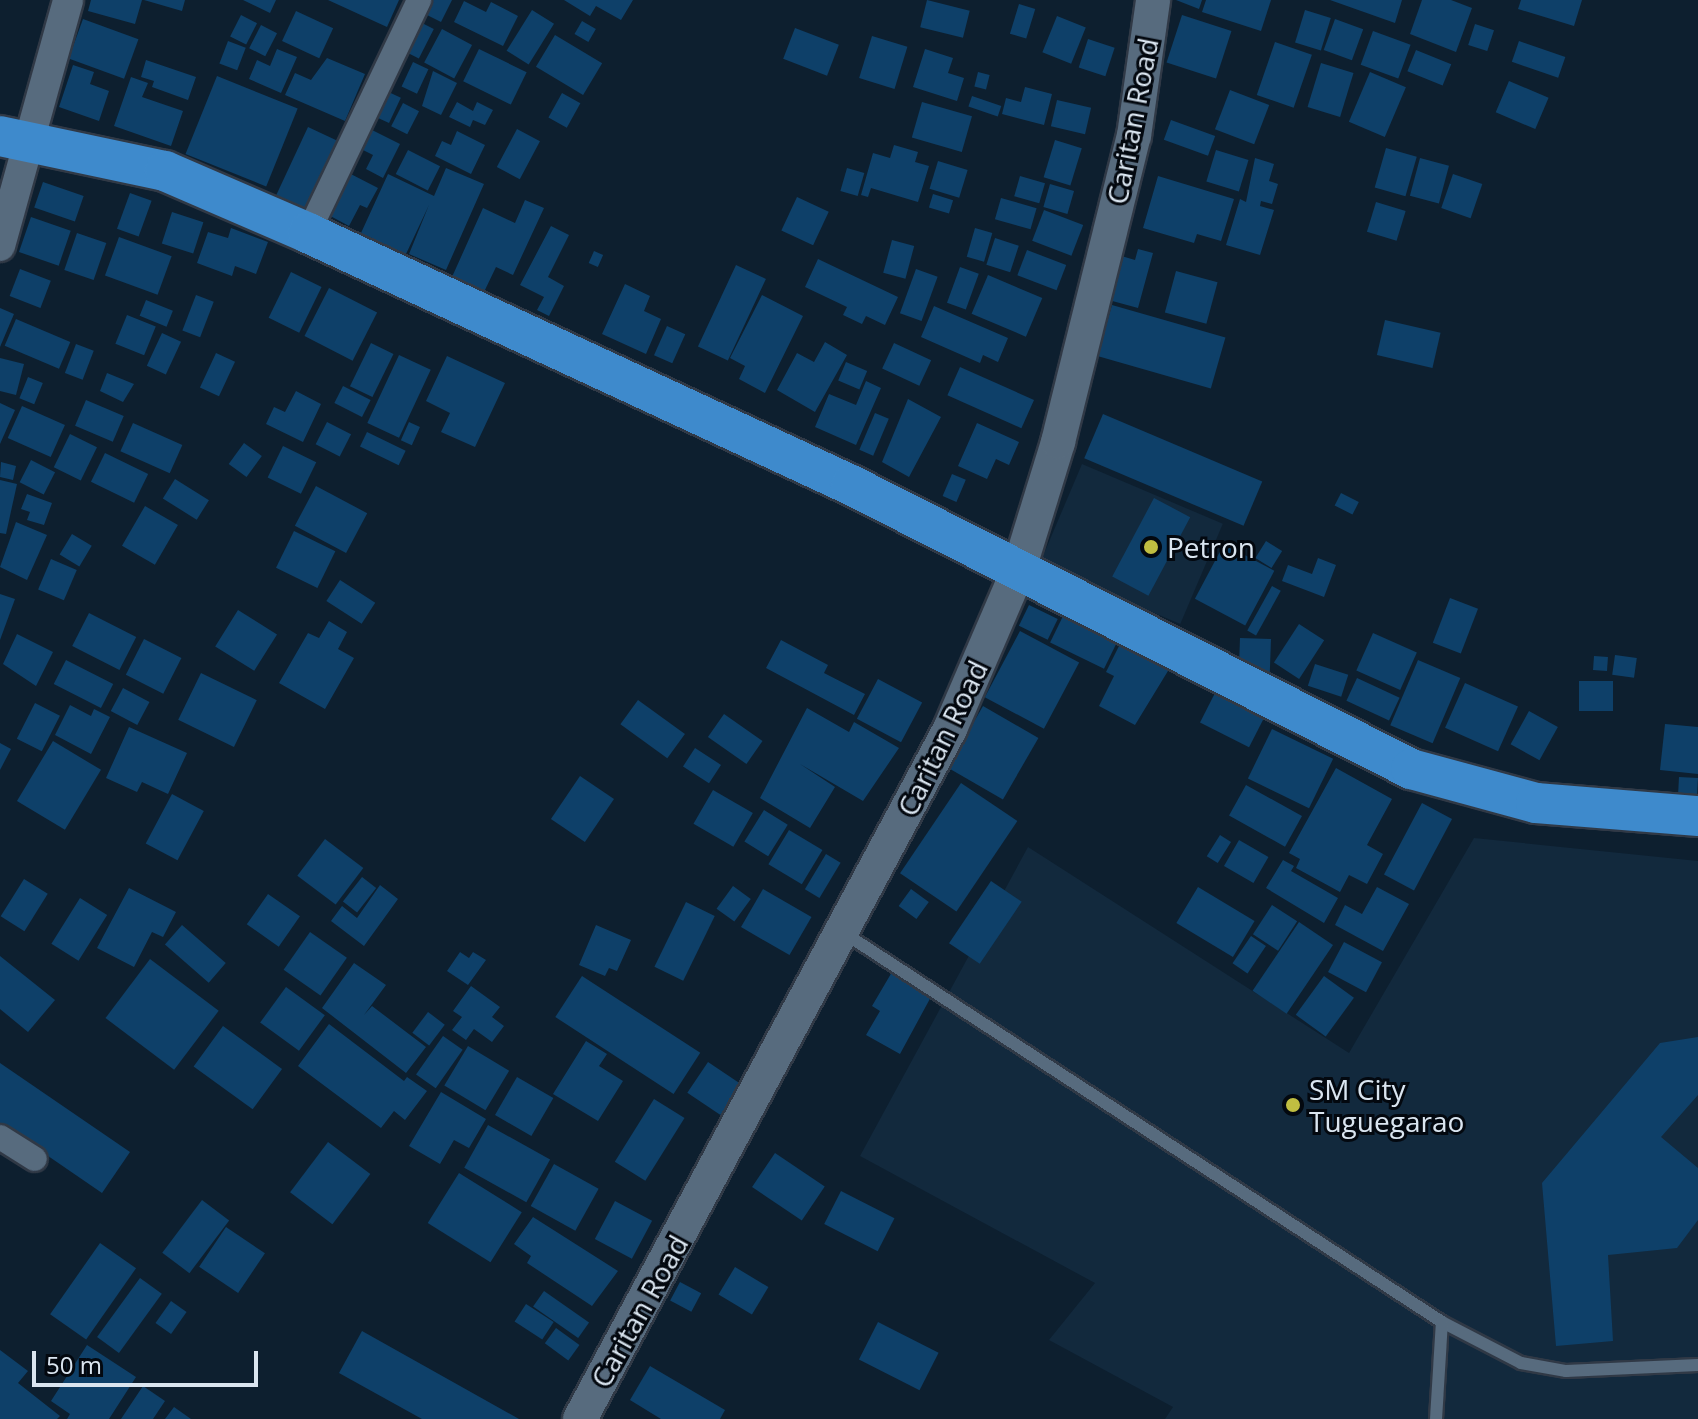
<!DOCTYPE html>
<style>
body{margin:0}
#map{position:relative;width:1698px;height:1419px;overflow:hidden;background:#0d1f2f;font-family:"Open Sans",sans-serif}
div>[style]{position:absolute}
.built>*{inset:0;background:#12293d;transform-origin:0 0}
.building>*{inset:0;background:#0e4069;transform-origin:0 0}
.roads{filter:drop-shadow(2px 0 #303946) drop-shadow(-2px 0 #303946) drop-shadow(0 2px #303946) drop-shadow(0 -2px #303946)}
.service>*{height:12px;margin:-6px;padding:0 6px;transform-origin:6px;border-radius:6px;background:#576b7e}
.minor>*{height:24px;margin:-12px;padding:0 12px;transform-origin:12px;border-radius:12px;background:#576b7e}
.tertiary>*{height:30px;margin:-15px;padding:0 15px;transform-origin:15px;border-radius:15px;background:#576b7e}
.secondary>*{height:34px;margin:-17px;padding:0 17px;transform-origin:17px;border-radius:17px;background:#576b7e}
.trunk>*{height:40px;margin:-20px;padding:0 20px;transform-origin:20px;border-radius:20px;background:#3e8acc}
.dots>*{width:22px;height:22px;translate:-50% -50%;box-sizing:border-box;border:4px solid #03080f;border-radius:50%}
span{translate:-50% -50%;white-space:nowrap;text-align:center;line-height:1.15;-webkit-text-stroke:6px #03080f;paint-order:stroke}
.street-label{font-size:28px;color:#dae5f0}
.poi-label{font-size:28px;color:#dae5f0}
.left{translate:0 -50%;text-align:left}
.scale{position:absolute;left:32px;top:1351px;width:226px;height:36px;box-sizing:border-box;border:4px solid #dae5f0;border-top:0;padding-left:10px;font-size:24px;line-height:28px;white-space:nowrap;color:#dae5f0;-webkit-text-stroke:6px #03080f;paint-order:stroke}
</style>
<div id="map">
<div class="built">
<div style="left:1082px;top:464px;width:153px;height:109px;rotate:23deg"></div>
<div style="clip-path:polygon(1474px 838px,1698px 861px,1698px 1419px,1165px 1419px,1173px 1407px,1049px 1340px,1095px 1283px,860px 1156px,1028px 847px,1349px 1053px)"></div>
</div>
<div class="building">
<div style="clip-path:polygon(91px 0,142px 0,135px 24px,88px 11px)"></div>
<div style="clip-path:polygon(144px 0,185px 0,182px 11px)"></div>
<div style="clip-path:polygon(243px 0,276px 0,270px 13px)"></div>
<div style="clip-path:polygon(328px 0,399px 0,387px 27px)"></div>
<div style="clip-path:polygon(422px 0,452px 0,441px 22px,417px 10px)"></div>
<div style="clip-path:polygon(564px 0,633px 0,621px 20px,596px 6px,590px 16px)"></div>
<div style="left:927px;top:0;width:44px;height:28px;rotate:14deg"></div>
<div style="clip-path:polygon(1176px 0,1202px 0,1199px 9px)"></div>
<div style="clip-path:polygon(1206px 0,1271px 0,1261px 31px,1202px 12px)"></div>
<div style="clip-path:polygon(1330px 0,1402px 0,1395px 23px)"></div>
<div style="clip-path:polygon(1422px 0,1451px 0,1472px 8px,1456px 52px,1410px 34px)"></div>
<div style="clip-path:polygon(1521px 0,1582px 0,1574px 26px,1518px 9px)"></div>
<div style="clip-path:polygon(464px 1px,486px 12px,491px 2px,518px 16px,503px 46px,454px 22px)"></div>
<div style="left:1019px;top:4px;width:17px;height:31px;rotate:17deg"></div>
<div style="left:532px;top:10px;width:26px;height:48px;rotate:32deg"></div>
<div style="left:1305px;top:10px;width:27px;height:34px;rotate:17deg"></div>
<div style="left:296px;top:11px;width:41px;height:33px;rotate:25deg"></div>
<div style="left:241px;top:15px;width:18px;height:24px;rotate:27deg"></div>
<div style="left:1182px;top:15px;width:52px;height:50px;rotate:18deg"></div>
<div style="left:1057px;top:16px;width:31px;height:39px;rotate:22deg"></div>
<div style="left:83px;top:19px;width:59px;height:42px;rotate:20deg"></div>
<div style="left:1335px;top:19px;width:30px;height:33px;rotate:20deg"></div>
<div style="left:416px;top:20px;width:20px;height:33px;rotate:27deg"></div>
<div style="left:582px;top:21px;width:16px;height:15px;rotate:30deg"></div>
<div style="left:1475px;top:24px;width:20px;height:22px;rotate:18deg"></div>
<div style="left:261px;top:25px;width:18px;height:26px;rotate:27deg"></div>
<div style="left:795px;top:28px;width:47px;height:33px;rotate:21deg"></div>
<div style="left:442px;top:29px;width:34px;height:38px;rotate:28deg"></div>
<div style="left:1373px;top:31px;width:40px;height:36px;rotate:20deg"></div>
<div style="left:555px;top:35px;width:55px;height:37px;rotate:31deg"></div>
<div style="left:872px;top:36px;width:37px;height:44px;rotate:17deg"></div>
<div style="left:1088px;top:39px;width:28px;height:30px;rotate:18deg"></div>
<div style="left:228px;top:41px;width:19px;height:24px;rotate:21deg"></div>
<div style="left:1519px;top:41px;width:49px;height:22px;rotate:19deg"></div>
<div style="left:1275px;top:42px;width:39px;height:56px;rotate:19deg"></div>
<div style="clip-path:polygon(277px 49px,297px 57px,281px 93px,249px 79px,257px 60px,270px 66px)"></div>
<div style="left:479px;top:49px;width:53px;height:36px;rotate:26deg"></div>
<div style="clip-path:polygon(925px 49px,953px 58px,948px 73px,964px 78px,957px 101px,913px 87px)"></div>
<div style="left:1416px;top:50px;width:38px;height:23px;rotate:22deg"></div>
<div style="clip-path:polygon(327px 58px,365px 74px,345px 121px,285px 95px,295px 73px,311px 80px)"></div>
<div style="clip-path:polygon(146px 60px,196px 77px,188px 100px,152px 87px,154px 81px,141px 77px)"></div>
<div style="left:413px;top:62px;width:17px;height:27px;rotate:25deg"></div>
<div style="left:1321px;top:63px;width:34px;height:46px;rotate:17deg"></div>
<div style="clip-path:polygon(73px 65px,94px 72px,90px 84px,109px 91px,99px 121px,59px 107px)"></div>
<div style="clip-path:polygon(433px 71px,457px 83px,441px 115px,422px 106px)"></div>
<div style="left:978px;top:72px;width:12px;height:15px;rotate:14deg"></div>
<div style="left:1370px;top:72px;width:39px;height:54px;rotate:23deg"></div>
<div style="left:217px;top:76px;width:87px;height:84px;rotate:22deg"></div>
<div style="clip-path:polygon(131px 77px,148px 83px,142px 97px,183px 111px,171px 146px,114px 126px)"></div>
<div style="left:1509px;top:81px;width:43px;height:34px;rotate:23deg"></div>
<div style="clip-path:polygon(1025px 87px,1052px 94px,1044px 125px,1002px 114px,1006px 98px,1021px 102px)"></div>
<div style="left:380px;top:88px;width:23px;height:28px;rotate:25deg"></div>
<div style="left:1230px;top:90px;width:42px;height:42px;rotate:21deg"></div>
<div style="left:562px;top:93px;width:21px;height:28px;rotate:29deg"></div>
<div style="left:972px;top:96px;width:31px;height:11px;rotate:19deg"></div>
<div style="left:1057px;top:100px;width:35px;height:27px;rotate:13deg"></div>
<div style="clip-path:polygon(457px 102px,473px 111px,477px 102px,493px 110px,485px 125px,473px 120px,470px 127px,449px 117px)"></div>
<div style="left:922px;top:102px;width:52px;height:37px;rotate:16deg"></div>
<div style="left:403px;top:103px;width:18px;height:26px;rotate:27deg"></div>
<div style="left:1171px;top:120px;width:47px;height:21px;rotate:20deg"></div>
<div style="clip-path:polygon(362px 125px,400px 144px,383px 178px,366px 169px,373px 155px,353px 145px)"></div>
<div style="left:308px;top:127px;width:33px;height:75px;rotate:25deg"></div>
<div style="left:517px;top:129px;width:26px;height:43px;rotate:28deg"></div>
<div style="clip-path:polygon(457px 131px,485px 145px,471px 174px,435px 156px,442px 141px,451px 145px)"></div>
<div style="left:1055px;top:140px;width:28px;height:39px;rotate:17deg"></div>
<div style="clip-path:polygon(894px 145px,918px 152px,915px 162px,929px 166px,918px 202px,871px 188px,868px 197px,861px 195px,873px 153px,890px 158px)"></div>
<div style="left:1386px;top:148px;width:32px;height:41px;rotate:16deg"></div>
<div style="left:408px;top:150px;width:36px;height:27px;rotate:27deg"></div>
<div style="left:1216px;top:150px;width:34px;height:33px;rotate:17deg"></div>
<div style="clip-path:polygon(1255px 158px,1274px 164px,1269px 181px,1278px 184px,1272px 204px,1261px 201px,1260px 206px,1274px 210px,1260px 255px,1226px 245px,1240px 199px,1246px 202px)"></div>
<div style="left:1420px;top:158px;width:30px;height:39px;rotate:15deg"></div>
<div style="left:938px;top:161px;width:31px;height:29px;rotate:17deg"></div>
<div style="clip-path:polygon(446px 168px,484px 184px,446px 270px,409px 254px,429px 205px,406px 254px,361px 233px,388px 174px,434px 196px)"></div>
<div style="left:847px;top:168px;width:18px;height:24px;rotate:16deg"></div>
<div style="clip-path:polygon(343px 170px,378px 188px,367px 208px,360px 205px,349px 226px,321px 211px)"></div>
<div style="left:1453px;top:174px;width:31px;height:36px;rotate:19deg"></div>
<div style="left:1020px;top:176px;width:26px;height:21px;rotate:16deg"></div>
<div style="clip-path:polygon(1158px 176px,1234px 199px,1221px 241px,1197px 234px,1194px 243px,1143px 228px)"></div>
<div style="left:43px;top:182px;width:43px;height:27px;rotate:19deg"></div>
<div style="left:1050px;top:184px;width:25px;height:24px;rotate:16deg"></div>
<div style="left:130px;top:193px;width:23px;height:38px;rotate:20deg"></div>
<div style="left:933px;top:194px;width:21px;height:14px;rotate:17deg"></div>
<div style="left:797px;top:197px;width:35px;height:37px;rotate:25deg"></div>
<div style="left:1001px;top:198px;width:37px;height:22px;rotate:16deg"></div>
<div style="clip-path:polygon(525px 200px,544px 208px,513px 275px,496px 267px,484px 292px,452px 277px,483px 208px,515px 223px)"></div>
<div style="left:1376px;top:202px;width:31px;height:31px;rotate:17deg"></div>
<div style="left:1044px;top:210px;width:42px;height:33px;rotate:21deg"></div>
<div style="left:172px;top:212px;width:33px;height:33px;rotate:18deg"></div>
<div style="left:31px;top:217px;width:42px;height:37px;rotate:19deg"></div>
<div style="clip-path:polygon(551px 226px,569px 235px,548px 277px,564px 286px,549px 316px,537px 310px,544px 297px,520px 285px)"></div>
<div style="clip-path:polygon(231px 228px,268px 242px,256px 274px,235px 266px,232px 276px,197px 263px,208px 232px,228px 238px)"></div>
<div style="left:975px;top:228px;width:18px;height:30px;rotate:16deg"></div>
<div style="left:77px;top:233px;width:31px;height:39px;rotate:19deg"></div>
<div style="left:119px;top:237px;width:56px;height:41px;rotate:20deg"></div>
<div style="left:995px;top:238px;width:25px;height:28px;rotate:18deg"></div>
<div style="left:892px;top:240px;width:23px;height:34px;rotate:15deg"></div>
<div style="clip-path:polygon(1138px 249px,1153px 253px,1138px 308px,1105px 299px,1118px 255px,1135px 260px)"></div>
<div style="left:1027px;top:250px;width:42px;height:27px;rotate:21deg"></div>
<div style="left:594px;top:251px;width:10px;height:13px;rotate:24deg"></div>
<div style="clip-path:polygon(818px 259px,898px 297px,885px 325px,866px 316px,862px 324px,843px 315px,847px 307px,805px 287px)"></div>
<div style="left:736px;top:265px;width:33px;height:90px;rotate:25deg"></div>
<div style="left:960px;top:267px;width:20px;height:38px;rotate:20deg"></div>
<div style="left:20px;top:269px;width:33px;height:29px;rotate:21deg"></div>
<div style="left:916px;top:269px;width:23px;height:47px;rotate:20deg"></div>
<div style="left:1176px;top:271px;width:43px;height:43px;rotate:15deg"></div>
<div style="left:291px;top:272px;width:34px;height:51px;rotate:26deg"></div>
<div style="left:988px;top:275px;width:59px;height:42px;rotate:23deg"></div>
<div style="clip-path:polygon(625px 284px,650px 296px,644px 311px,661px 319px,646px 354px,602px 334px)"></div>
<div style="left:329px;top:288px;width:54px;height:54px;rotate:27deg"></div>
<div style="left:196px;top:295px;width:19px;height:38px;rotate:21deg"></div>
<div style="clip-path:polygon(762px 295px,803px 316px,765px 393px,739px 379px,745px 366px,730px 358px)"></div>
<div style="left:146px;top:300px;width:29px;height:17px;rotate:22deg"></div>
<div style="left:1112px;top:305px;width:118px;height:53px;rotate:16deg"></div>
<div style="clip-path:polygon(934px 306px,1008px 338px,998px 362px,983px 355px,980px 363px,921px 337px)"></div>
<div style="clip-path:polygon(0 308px,14px 314px,0 347px)"></div>
<div style="left:127px;top:315px;width:31px;height:31px;rotate:22deg"></div>
<div style="left:16px;top:319px;width:59px;height:29px;rotate:23deg"></div>
<div style="left:1385px;top:320px;width:57px;height:36px;rotate:13deg"></div>
<div style="left:667px;top:326px;width:20px;height:32px;rotate:24deg"></div>
<div style="left:162px;top:333px;width:21px;height:36px;rotate:25deg"></div>
<div style="clip-path:polygon(825px 342px,847px 355px,815px 412px,777px 390px,797px 353px,814px 362px)"></div>
<div style="left:371px;top:343px;width:25px;height:48px;rotate:26deg"></div>
<div style="left:894px;top:343px;width:41px;height:28px;rotate:25deg"></div>
<div style="left:76px;top:344px;width:19px;height:31px;rotate:21deg"></div>
<div style="left:216px;top:353px;width:21px;height:38px;rotate:25deg"></div>
<div style="left:399px;top:355px;width:35px;height:75px;rotate:25deg"></div>
<div style="clip-path:polygon(447px 356px,505px 383px,475px 447px,441px 432px,450px 413px,426px 401px)"></div>
<div style="clip-path:polygon(0 358px,24px 364px,16px 395px,0 391px)"></div>
<div style="left:846px;top:362px;width:23px;height:20px;rotate:23deg"></div>
<div style="left:960px;top:367px;width:81px;height:31px;rotate:24deg"></div>
<div style="clip-path:polygon(107px 373px,134px 384px,123px 402px,100px 391px)"></div>
<div style="left:28px;top:377px;width:16px;height:23px;rotate:22deg"></div>
<div style="clip-path:polygon(866px 381px,881px 388px,856px 445px,815px 427px,829px 394px,856px 405px)"></div>
<div style="left:343px;top:386px;width:31px;height:19px;rotate:27deg"></div>
<div style="clip-path:polygon(296px 391px,321px 404px,303px 442px,266px 424px,274px 407px,285px 412px)"></div>
<div style="clip-path:polygon(908px 399px,941px 417px,909px 477px,882px 462px)"></div>
<div style="left:86px;top:400px;width:41px;height:28px;rotate:23deg"></div>
<div style="clip-path:polygon(0 403px,15px 410px,0 444px)"></div>
<div style="left:22px;top:406px;width:47px;height:35px;rotate:24deg"></div>
<div style="left:875px;top:413px;width:15px;height:40px;rotate:23deg"></div>
<div style="left:1103px;top:414px;width:173px;height:48px;rotate:23deg"></div>
<div style="left:327px;top:422px;width:27px;height:25px;rotate:27deg"></div>
<div style="left:409px;top:422px;width:12px;height:20px;rotate:24deg"></div>
<div style="left:133px;top:423px;width:54px;height:31px;rotate:24deg"></div>
<div style="clip-path:polygon(977px 423px,1019px 442px,1009px 465px,996px 459px,987px 479px,958px 466px)"></div>
<div style="left:367px;top:432px;width:43px;height:16px;rotate:26deg"></div>
<div style="left:70px;top:434px;width:30px;height:37px;rotate:26deg"></div>
<div style="left:244px;top:443px;width:22px;height:26px;rotate:36deg"></div>
<div style="left:283px;top:446px;width:37px;height:35px;rotate:26deg"></div>
<div style="left:105px;top:453px;width:48px;height:32px;rotate:26deg"></div>
<div style="left:31px;top:460px;width:27px;height:25px;rotate:27deg"></div>
<div style="clip-path:polygon(1px 462px,16px 466px,13px 480px,0 477px)"></div>
<div style="left:952px;top:474px;width:15px;height:24px;rotate:23deg"></div>
<div style="left:175px;top:479px;width:40px;height:23px;rotate:32deg"></div>
<div style="clip-path:polygon(0 480px,17px 484px,6px 534px,0 533px)"></div>
<div style="left:316px;top:486px;width:58px;height:45px;rotate:28deg"></div>
<div style="left:1341px;top:493px;width:20px;height:14px;rotate:27deg"></div>
<div style="clip-path:polygon(27px 494px,52px 503px,44px 525px,27px 520px,30px 512px,21px 509px)"></div>
<div style="left:1154px;top:498px;width:41px;height:89px;rotate:28deg"></div>
<div style="left:145px;top:506px;width:38px;height:46px;rotate:30deg"></div>
<div style="clip-path:polygon(16px 522px,47px 535px,27px 580px,0 567px)"></div>
<div style="left:294px;top:531px;width:46px;height:41px;rotate:26deg"></div>
<div style="left:72px;top:534px;width:23px;height:24px;rotate:31deg"></div>
<div style="left:1266px;top:541px;width:19px;height:20px;rotate:32deg"></div>
<div style="left:1224px;top:544px;width:57px;height:62px;rotate:28deg"></div>
<div style="clip-path:polygon(1318px 558px,1336px 565px,1324px 597px,1282px 581px,1288px 565px,1312px 574px)"></div>
<div style="left:51px;top:559px;width:28px;height:33px;rotate:23deg"></div>
<div style="left:340px;top:580px;width:42px;height:25px;rotate:33deg"></div>
<div style="left:1272px;top:586px;width:10px;height:51px;rotate:29deg"></div>
<div style="clip-path:polygon(0 594px,15px 599px,0 640px)"></div>
<div style="left:1450px;top:598px;width:30px;height:48px;rotate:21deg"></div>
<div style="left:1029px;top:605px;width:32px;height:23px;rotate:26deg"></div>
<div style="left:238px;top:610px;width:46px;height:43px;rotate:32deg"></div>
<div style="left:1065px;top:612px;width:60px;height:34px;rotate:26deg"></div>
<div style="left:89px;top:613px;width:53px;height:37px;rotate:27deg"></div>
<div style="clip-path:polygon(329px 621px,347px 632px,338px 649px,354px 658px,325px 709px,279px 683px,308px 633px,319px 638px)"></div>
<div style="left:1299px;top:624px;width:30px;height:46px;rotate:33deg"></div>
<div style="left:1020px;top:631px;width:67px;height:75px;rotate:28deg"></div>
<div style="left:1373px;top:633px;width:48px;height:41px;rotate:24deg"></div>
<div style="clip-path:polygon(17px 634px,53px 652px,36px 686px,3px 664px)"></div>
<div style="left:1240px;top:638px;width:31px;height:37px;rotate:2deg"></div>
<div style="left:144px;top:639px;width:42px;height:40px;rotate:27deg"></div>
<div style="clip-path:polygon(781px 640px,828px 665px,824px 673px,865px 694px,854px 715px,766px 668px)"></div>
<div style="clip-path:polygon(1122px 640px,1171px 666px,1135px 725px,1099px 706px,1114px 676px,1106px 672px)"></div>
<div style="left:1615px;top:655px;width:22px;height:20px;rotate:8deg"></div>
<div style="left:1594px;top:656px;width:14px;height:14px;rotate:4deg"></div>
<div style="left:66px;top:660px;width:53px;height:27px;rotate:27deg"></div>
<div style="left:1418px;top:660px;width:46px;height:71px;rotate:23deg"></div>
<div style="left:1315px;top:664px;width:35px;height:23px;rotate:18deg"></div>
<div style="left:201px;top:673px;width:62px;height:52px;rotate:26deg"></div>
<div style="left:1357px;top:678px;width:47px;height:25px;rotate:25deg"></div>
<div style="left:878px;top:679px;width:50px;height:45px;rotate:28deg"></div>
<div style="left:1579px;top:681px;width:34px;height:30px"></div>
<div style="left:1465px;top:683px;width:58px;height:49px;rotate:24deg"></div>
<div style="left:123px;top:688px;width:30px;height:26px;rotate:28deg"></div>
<div style="left:1215px;top:693px;width:55px;height:33px;rotate:27deg"></div>
<div style="left:638px;top:700px;width:58px;height:30px;rotate:36deg"></div>
<div style="left:35px;top:703px;width:28px;height:40px;rotate:27deg"></div>
<div style="clip-path:polygon(70px 705px,91px 716px,94px 709px,110px 717px,91px 754px,55px 735px)"></div>
<div style="left:983px;top:706px;width:64px;height:71px;rotate:30deg"></div>
<div style="clip-path:polygon(807px 708px,849px 732px,854px 722px,899px 748px,863px 801px,800px 764px,835px 787px,810px 828px,760px 798px)"></div>
<div style="left:1529px;top:711px;width:33px;height:38px;rotate:29deg"></div>
<div style="left:724px;top:714px;width:47px;height:28px;rotate:35deg"></div>
<div style="clip-path:polygon(1665px 724px,1698px 727px,1698px 774px,1660px 770px)"></div>
<div style="clip-path:polygon(129px 727px,187px 753px,168px 794px,142px 782px,137px 792px,106px 778px)"></div>
<div style="left:1272px;top:729px;width:68px;height:55px;rotate:26deg"></div>
<div style="left:53px;top:741px;width:56px;height:70px;rotate:31deg"></div>
<div style="clip-path:polygon(0 743px,11px 749px,0 770px)"></div>
<div style="left:695px;top:748px;width:31px;height:22px;rotate:33deg"></div>
<div style="clip-path:polygon(1336px 768px,1392px 799px,1367px 845px,1383px 854px,1367px 884px,1349px 875px,1340px 892px,1296px 868px,1300px 859px,1289px 853px)"></div>
<div style="left:580px;top:776px;width:41px;height:52px;rotate:34deg"></div>
<div style="left:1679px;top:777px;width:19px;height:21px;rotate:3deg"></div>
<div style="left:961px;top:783px;width:68px;height:109px;rotate:34deg"></div>
<div style="left:1246px;top:785px;width:64px;height:35px;rotate:29deg"></div>
<div style="left:713px;top:790px;width:46px;height:39px;rotate:30deg"></div>
<div style="left:172px;top:794px;width:36px;height:56px;rotate:28deg"></div>
<div style="left:1422px;top:803px;width:34px;height:81px;rotate:28deg"></div>
<div style="left:764px;top:810px;width:28px;height:37px;rotate:32deg"></div>
<div style="left:789px;top:830px;width:39px;height:40px;rotate:31deg"></div>
<div style="left:1220px;top:835px;width:13px;height:25px;rotate:32deg"></div>
<div style="left:325px;top:839px;width:48px;height:46px;rotate:37deg"></div>
<div style="left:1239px;top:840px;width:34px;height:30px;rotate:30deg"></div>
<div style="left:826px;top:854px;width:17px;height:41px;rotate:31deg"></div>
<div style="clip-path:polygon(1283px 860px,1294px 866px,1291px 871px,1338px 898px,1324px 923px,1266px 888px)"></div>
<div style="left:362px;top:877px;width:18px;height:31px;rotate:38deg"></div>
<div style="left:24px;top:879px;width:28px;height:44px;rotate:32deg"></div>
<div style="left:991px;top:881px;width:37px;height:75px;rotate:34deg"></div>
<div style="clip-path:polygon(380px 885px,398px 899px,364px 946px,331px 921px,342px 906px,357px 918px)"></div>
<div style="left:733px;top:886px;width:22px;height:28px;rotate:36deg"></div>
<div style="left:1198px;top:887px;width:66px;height:42px;rotate:31deg"></div>
<div style="clip-path:polygon(1377px 887px,1409px 904px,1383px 951px,1335px 925px,1345px 905px,1362px 914px)"></div>
<div style="clip-path:polygon(129px 888px,176px 912px,163px 937px,152px 932px,134px 967px,97px 948px)"></div>
<div style="left:763px;top:889px;width:56px;height:44px;rotate:30deg"></div>
<div style="left:911px;top:889px;width:22px;height:21px;rotate:36deg"></div>
<div style="left:268px;top:894px;width:39px;height:37px;rotate:35deg"></div>
<div style="left:80px;top:898px;width:32px;height:54px;rotate:32deg"></div>
<div style="left:686px;top:902px;width:32px;height:72px;rotate:26deg"></div>
<div style="left:1272px;top:905px;width:30px;height:35px;rotate:33deg"></div>
<div style="left:1299px;top:922px;width:41px;height:83px;rotate:34deg"></div>
<div style="left:182px;top:925px;width:58px;height:26px;rotate:41deg"></div>
<div style="clip-path:polygon(596px 925px,631px 940px,617px 971px,609px 968px,605px 976px,579px 965px)"></div>
<div style="left:310px;top:932px;width:45px;height:46px;rotate:35deg"></div>
<div style="left:1251px;top:936px;width:18px;height:33px;rotate:34deg"></div>
<div style="left:1344px;top:942px;width:43px;height:34px;rotate:28deg"></div>
<div style="clip-path:polygon(460px 952px,469px 958px,473px 952px,486px 960px,468px 985px,447px 971px)"></div>
<div style="clip-path:polygon(0 956px,55px 1000px,28px 1032px,0 1009px)"></div>
<div style="left:150px;top:959px;width:86px;height:74px;rotate:37deg"></div>
<div style="clip-path:polygon(354px 963px,386px 985px,364px 1015px,372px 1006px,426px 1047px,406px 1073px,322px 1008px)"></div>
<div style="clip-path:polygon(892px 972px,932px 995px,900px 1054px,866px 1035px,880px 1011px,872px 1006px)"></div>
<div style="left:582px;top:976px;width:141px;height:49px;rotate:33deg"></div>
<div style="left:1324px;top:976px;width:37px;height:48px;rotate:36deg"></div>
<div style="clip-path:polygon(471px 986px,500px 1007px,492px 1017px,504px 1026px,492px 1042px,474px 1029px,466px 1040px,452px 1030px,462px 1017px,453px 1011px)"></div>
<div style="left:286px;top:987px;width:48px;height:44px;rotate:36deg"></div>
<div style="left:428px;top:1012px;width:21px;height:26px;rotate:37deg"></div>
<div style="clip-path:polygon(329px 1024px,404px 1081px,407px 1077px,427px 1091px,405px 1120px,394px 1111px,381px 1128px,298px 1066px)"></div>
<div style="left:223px;top:1026px;width:73px;height:50px;rotate:36deg"></div>
<div style="left:443px;top:1036px;width:24px;height:47px;rotate:35deg"></div>
<div style="clip-path:polygon(1698px 1037px,1698px 1095px,1661px 1137px,1698px 1168px,1698px 1220px,1677px 1248px,1608px 1255px,1613px 1341px,1556px 1346px,1542px 1183px,1660px 1043px)"></div>
<div style="clip-path:polygon(586px 1041px,607px 1054px,599px 1066px,623px 1081px,598px 1121px,553px 1094px)"></div>
<div style="left:468px;top:1046px;width:48px;height:46px;rotate:31deg"></div>
<div style="left:708px;top:1062px;width:40px;height:37px;rotate:34deg"></div>
<div style="clip-path:polygon(0 1063px,130px 1152px,102px 1193px,0 1123px)"></div>
<div style="left:517px;top:1077px;width:42px;height:44px;rotate:30deg"></div>
<div style="clip-path:polygon(441px 1092px,486px 1119px,469px 1148px,454px 1140px,440px 1164px,409px 1146px)"></div>
<div style="left:654px;top:1099px;width:36px;height:74px;rotate:32deg"></div>
<div style="left:488px;top:1125px;width:71px;height:49px;rotate:29deg"></div>
<div style="left:328px;top:1142px;width:53px;height:63px;rotate:37deg"></div>
<div style="left:775px;top:1153px;width:60px;height:41px;rotate:34deg"></div>
<div style="left:554px;top:1164px;width:51px;height:48px;rotate:29deg"></div>
<div style="left:459px;top:1173px;width:74px;height:59px;rotate:32deg"></div>
<div style="left:841px;top:1191px;width:60px;height:37px;rotate:27deg"></div>
<div style="left:202px;top:1200px;width:34px;height:66px;rotate:37deg"></div>
<div style="left:615px;top:1201px;width:42px;height:43px;rotate:28deg"></div>
<div style="clip-path:polygon(533px 1217px,618px 1271px,592px 1306px,527px 1263px,531px 1256px,514px 1244px)"></div>
<div style="left:226px;top:1227px;width:47px;height:48px;rotate:34deg"></div>
<div style="left:100px;top:1243px;width:44px;height:87px;rotate:35deg"></div>
<div style="left:735px;top:1267px;width:39px;height:32px;rotate:31deg"></div>
<div style="left:140px;top:1278px;width:27px;height:73px;rotate:36deg"></div>
<div style="left:680px;top:1282px;width:24px;height:21px;rotate:28deg"></div>
<div style="left:544px;top:1291px;width:55px;height:19px;rotate:35deg"></div>
<div style="left:171px;top:1301px;width:19px;height:27px;rotate:35deg"></div>
<div style="left:526px;top:1304px;width:33px;height:21px;rotate:33deg"></div>
<div style="left:878px;top:1322px;width:68px;height:42px;rotate:27deg"></div>
<div style="left:556px;top:1328px;width:29px;height:19px;rotate:36deg"></div>
<div style="clip-path:polygon(362px 1331px,519px 1419px,422px 1419px,339px 1373px)"></div>
<div style="clip-path:polygon(87px 1345px,136px 1377px,109px 1419px,67px 1419px,70px 1414px,51px 1401px)"></div>
<div style="clip-path:polygon(0 1350px,28px 1371px,18px 1383px,60px 1416px,57px 1419px,0 1419px)"></div>
<div style="clip-path:polygon(650px 1366px,725px 1410px,720px 1419px,661px 1419px,630px 1400px)"></div>
<div style="clip-path:polygon(143px 1386px,165px 1401px,153px 1419px,121px 1419px)"></div>
<div style="clip-path:polygon(174px 1407px,191px 1419px,165px 1419px)"></div>
</div>
<div class="roads">
<div class="service">
<div style="left:844px;top:933px;width:713px;rotate:33.04deg"></div>
<div style="left:1442px;top:1322px;width:89px;rotate:27.4deg"></div>
<div style="left:1521px;top:1363px;width:46px;rotate:10.1deg"></div>
<div style="left:1566px;top:1371px;width:132px;rotate:-2.6deg"></div>
<div style="left:1436px;top:1419px;width:97px;rotate:-86.5deg"></div>
</div>
<div class="minor">
<div style="left:308px;top:233px;width:258px;rotate:-64.5deg"></div>
<div style="left:0;top:1137px;width:41px;rotate:32.2deg"></div>
</div>
<div class="tertiary">
<div style="left:0;top:246px;width:255px;rotate:-74.5deg"></div>
</div>
<div class="secondary">
<div style="left:580px;top:1419px;width:783px;rotate:-61.8deg"></div>
<div style="left:950px;top:729px;width:174px;rotate:-66.7deg"></div>
<div style="left:1019px;top:569px;width:133px;rotate:-72.9deg"></div>
<div style="left:1058px;top:442px;width:315px;rotate:-76.1deg"></div>
<div style="left:1134px;top:136px;width:137px;rotate:-82deg"></div>
</div>
<div class="trunk">
<div style="left:0;top:136px;width:169px;rotate:12deg"></div>
<div style="left:165px;top:171px;width:156px;rotate:23.4deg"></div>
<div style="left:308px;top:233px;width:599px;rotate:24.9deg"></div>
<div style="left:851px;top:485px;width:628px;rotate:26.89deg"></div>
<div style="left:1411px;top:769px;width:130px;rotate:15.2deg"></div>
<div style="left:1536px;top:803px;width:163px;rotate:4.6deg"></div>
</div>
</div>
<div class="dots">
<div style="left:1151px;top:547px;background:#c0be41"></div>
<div style="left:1293px;top:1105px;background:#c0be41"></div>
</div>
<div class="street-label">
<span style="left:1132px;top:121px;rotate:-79deg">Caritan Road</span>
<span style="left:942px;top:738px;rotate:-64deg">Caritan Road</span>
<span style="left:639px;top:1311px;rotate:-61deg">Caritan Road</span>
</div>
<div class="poi-label">
<span class="left" style="left:1167px;top:547px">Petron</span>
<span class="left" style="left:1309px;top:1105px">SM City<br>Tuguegarao</span>
</div>
<div class="scale">50 m</div>
</div>
